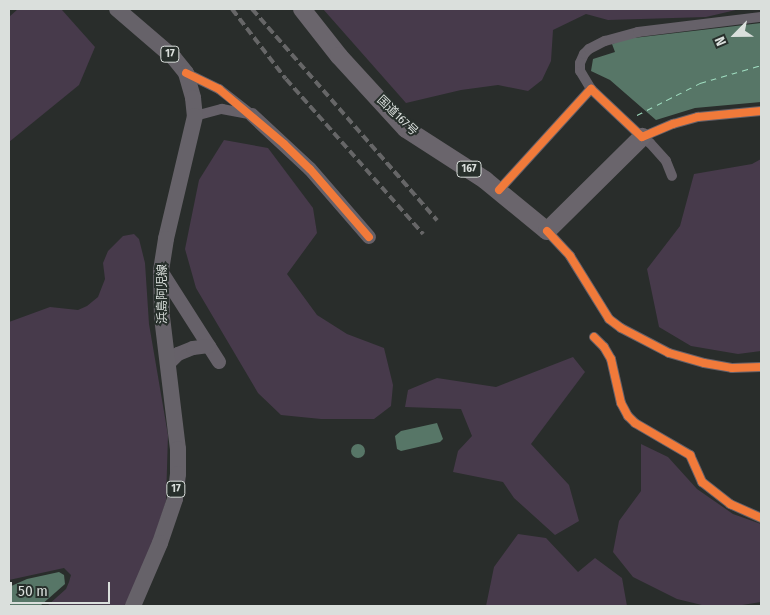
<!DOCTYPE html>
<meta charset="utf-8">
<style>
body{margin:0}
#map{position:relative;width:770px;height:615px;overflow:hidden;background:#292d2b;font-family:"Fira Sans Condensed","Noto Sans JP",sans-serif}
div>[style]{position:absolute}
.green>*{inset:0;background:#473a4b}
.water>*{inset:0;background:#577667}
.round{border-radius:50%}
.ferry>*{height:1px;margin-top:-0.5px;transform-origin:0;background:repeating-linear-gradient(90deg,#a0dec1 0 6px,transparent 0 11px)}
.minor>*{height:10px;margin:-5px;padding:0 5px;transform-origin:5px;border-radius:5px;background:#666169}
.tertiary>*{height:14px;margin:-7px;padding:0 7px;transform-origin:7px;border-radius:7px;background:#666169}
.primary>*{height:16px;margin:-8px;padding:0 8px;transform-origin:8px;border-radius:8px;background:#666269}
.trunk>*{height:18px;margin:-9px;padding:0 9px;transform-origin:9px;border-radius:9px;background:#6a656c}
.rail>*{height:4px;margin-top:-2px;transform-origin:0;background:repeating-linear-gradient(90deg,#666667 0 8px,transparent 0 12px)}
.cycleway>*{height:8px;margin:-4px;padding:0 4px;transform-origin:4px;border-radius:4px;background:#f17a3a}
span{translate:-50% -50%;white-space:nowrap;text-align:center;line-height:1.15;-webkit-text-stroke:4px #272f2b;paint-order:stroke}
.shield-label span{padding:1px 4px;background:#272f2b;border:1px solid;border-radius:4px;-webkit-text-stroke-width:0}
.shield-label{font-size:11px;color:#dadfdc;font-weight:700}
.street-label{font-size:12px;color:#dadfdc}
.frame{position:absolute;inset:0;border:10px solid #dadfdc;pointer-events:none}
.north{position:absolute;left:710px;top:10px;width:50px;height:50px;-webkit-text-stroke:4px #272f2b;paint-order:stroke;rotate:247deg;font-size:14px;font-weight:700;line-height:20px;text-align:center;color:#dadfdc}
.north::after{content:'';display:block;margin:auto;width:18px;height:22px;background:#dadfdc;clip-path:polygon(50% 0,100% 100%,50% 72%,0 100%)}
.scale{position:absolute;left:10px;top:582px;width:100px;height:22px;box-sizing:border-box;border:2px solid #dadfdc;border-top:0;padding-left:6px;font-size:15px;line-height:18px;white-space:nowrap;color:#dadfdc;-webkit-text-stroke:4px #272f2b;paint-order:stroke}
</style>
<div id="map">
<div class="green">
<div style="clip-path:polygon(18px 9px,62px 10px,95px 47px,79px 85px,9px 142px,9px 17px)"></div>
<div style="clip-path:polygon(323px 9px,740px 9px,706px 17px,608px 20px,586px 14px,553px 30px,551px 61px,542px 80px,528px 91px,498px 85px,461px 90px,406px 103px)"></div>
<div style="clip-path:polygon(224px 140px,268px 148px,313px 208px,317px 233px,287px 274px,317px 315px,347px 334px,384px 348px,393px 385px,391px 406px,374px 419px,321px 419px,281px 415px,258px 393px,196px 288px,185px 249px,199px 180px)"></div>
<div style="clip-path:polygon(761px 159px,761px 351px,738px 354px,691px 346px,659px 327px,647px 269px,680px 226px,694px 174px,752px 164px)"></div>
<div style="clip-path:polygon(134px 234px,139px 239px,145px 263px,149px 324px,168px 435px,166px 501px,142px 577px,124px 606px,47px 606px,66px 589px,69px 582px,71px 575px,64px 568px,9px 580px,9px 322px,50px 307px,78px 310px,87px 306px,98px 297px,105px 279px,103px 263px,108px 251px,123px 236px)"></div>
<div style="clip-path:polygon(573px 357px,585px 372px,531px 444px,569px 485px,579px 521px,555px 535px,514px 498px,503px 482px,453px 472px,458px 451px,472px 436px,461px 409px,405px 407px,408px 390px,437px 378px,496px 387px)"></div>
<div style="clip-path:polygon(641px 444px,668px 457px,697px 489px,733px 514px,761px 524px,761px 602px,736px 606px,706px 606px,677px 599px,633px 577px,613px 552px,619px 521px,641px 491px)"></div>
<div style="clip-path:polygon(518px 534px,546px 538px,578px 572px,595px 558px,622px 578px,627px 606px,486px 606px,494px 567px)"></div>
</div>
<div class="water">
<div style="clip-path:polygon(761px 23px,761px 102px,695px 108px,656px 120px,610px 80px,591px 71px,593px 59px,615px 52px,612px 44px,625px 39px)"></div>
<div style="clip-path:polygon(437px 423px,443px 439px,440px 442px,401px 451px,397px 449px,395px 436px,401px 431px)"></div>
<div class="round" style="left:351px;top:444px;width:14px;height:14px"></div>
<div style="clip-path:polygon(59px 572px,64px 575px,65px 584px,40px 606px,9px 606px,9px 587px,27px 579px)"></div>
</div>
<div class="ferry">
<div style="left:637px;top:115px;width:71px;rotate:-26.9deg"></div>
<div style="left:700px;top:83px;width:64px;rotate:-16.4deg"></div>
</div>
<div class="minor">
<div style="left:186px;top:73px;width:37px;rotate:26deg"></div>
<div style="left:219px;top:89px;width:42px;rotate:38.2deg"></div>
<div style="left:591px;top:89px;width:21px;rotate:-121deg"></div>
<div style="left:580px;top:71px;width:8px;rotate:-90deg"></div>
<div style="left:580px;top:63px;width:10px;rotate:-66deg"></div>
<div style="left:584px;top:54px;width:7px;rotate:-45deg"></div>
<div style="left:589px;top:49px;width:18px;rotate:-27deg"></div>
<div style="left:605px;top:41px;width:34px;rotate:-15deg"></div>
<div style="left:638px;top:32px;width:124px;rotate:-7deg"></div>
<div style="left:195px;top:116px;width:28px;rotate:-15deg"></div>
<div style="left:222px;top:109px;width:26px;rotate:11deg"></div>
<div style="left:642px;top:137px;width:10px;rotate:37deg"></div>
<div style="left:650px;top:143px;width:24px;rotate:48deg"></div>
<div style="left:666px;top:161px;width:16px;rotate:68deg"></div>
<div style="left:499px;top:190px;width:137px;rotate:-47.7deg"></div>
<div style="left:591px;top:89px;width:70px;rotate:43.3deg"></div>
<div style="left:642px;top:137px;width:34px;rotate:-23deg"></div>
<div style="left:673px;top:124px;width:26px;rotate:-16deg"></div>
<div style="left:698px;top:117px;width:63px;rotate:-5.4deg"></div>
<div style="left:547px;top:231px;width:34px;rotate:47deg"></div>
<div style="left:570px;top:256px;width:74px;rotate:58.2deg"></div>
<div style="left:609px;top:319px;width:15px;rotate:37deg"></div>
<div style="left:621px;top:328px;width:54px;rotate:27.5deg"></div>
<div style="left:669px;top:353px;width:36px;rotate:16deg"></div>
<div style="left:704px;top:363px;width:28px;rotate:10deg"></div>
<div style="left:732px;top:368px;width:29px;rotate:-2deg"></div>
<div style="left:594px;top:337px;width:14px;rotate:45deg"></div>
<div style="left:604px;top:347px;width:14px;rotate:60deg"></div>
<div style="left:611px;top:359px;width:45px;rotate:77.2deg"></div>
<div style="left:621px;top:403px;width:15px;rotate:62deg"></div>
<div style="left:628px;top:416px;width:10px;rotate:45deg"></div>
<div style="left:635px;top:423px;width:64px;rotate:30.2deg"></div>
<div style="left:690px;top:455px;width:30px;rotate:66deg"></div>
<div style="left:702px;top:482px;width:36px;rotate:38deg"></div>
<div style="left:730px;top:504px;width:34px;rotate:24deg"></div>
</div>
<div class="tertiary">
<div style="left:252px;top:115px;width:79px;rotate:43deg"></div>
<div style="left:310px;top:169px;width:90px;rotate:49.1deg"></div>
<div style="left:161px;top:271px;width:108px;rotate:57.5deg"></div>
<div style="left:168px;top:364px;width:14px;rotate:-45deg"></div>
<div style="left:178px;top:354px;width:16px;rotate:-22deg"></div>
<div style="left:193px;top:348px;width:16px;rotate:-7deg"></div>
</div>
<div class="primary">
<div style="left:117px;top:9px;width:75px;rotate:40.7deg"></div>
<div style="left:174px;top:58px;width:19px;rotate:51deg"></div>
<div style="left:186px;top:73px;width:26px;rotate:74deg"></div>
<div style="left:193px;top:98px;width:18px;rotate:84deg"></div>
<div style="left:195px;top:116px;width:126px;rotate:103.3deg"></div>
<div style="left:166px;top:239px;width:32px;rotate:99deg"></div>
<div style="left:161px;top:271px;width:46px;rotate:88.8deg"></div>
<div style="left:162px;top:317px;width:133px;rotate:83.1deg"></div>
<div style="left:178px;top:449px;width:25px;rotate:90deg"></div>
<div style="left:178px;top:474px;width:25px;rotate:97deg"></div>
<div style="left:175px;top:499px;width:46px;rotate:108.8deg"></div>
<div style="left:160px;top:543px;width:69px;rotate:113.2deg"></div>
</div>
<div class="trunk">
<div style="left:302px;top:9px;width:60px;rotate:51.8deg"></div>
<div style="left:339px;top:56px;width:99px;rotate:47.5deg"></div>
<div style="left:406px;top:129px;width:94px;rotate:32.8deg"></div>
<div style="left:485px;top:180px;width:80px;rotate:39.4deg"></div>
<div style="left:547px;top:231px;width:134px;rotate:-44.7deg"></div>
</div>
<div class="rail">
<div style="left:232px;top:9px;width:88px;rotate:52.4deg"></div>
<div style="left:286px;top:79px;width:207px;rotate:48.5deg"></div>
<div style="left:252px;top:9px;width:281px;rotate:48.8deg"></div>
</div>
<div class="cycleway">
<div style="left:186px;top:73px;width:37px;rotate:26deg"></div>
<div style="left:219px;top:89px;width:85px;rotate:40.2deg"></div>
<div style="left:284px;top:144px;width:36px;rotate:44deg"></div>
<div style="left:310px;top:169px;width:90px;rotate:49.1deg"></div>
<div style="left:499px;top:190px;width:137px;rotate:-47.7deg"></div>
<div style="left:591px;top:89px;width:70px;rotate:43.3deg"></div>
<div style="left:642px;top:137px;width:34px;rotate:-23deg"></div>
<div style="left:673px;top:124px;width:26px;rotate:-16deg"></div>
<div style="left:698px;top:117px;width:63px;rotate:-5.4deg"></div>
<div style="left:547px;top:231px;width:34px;rotate:47deg"></div>
<div style="left:570px;top:256px;width:74px;rotate:58.2deg"></div>
<div style="left:609px;top:319px;width:15px;rotate:37deg"></div>
<div style="left:621px;top:328px;width:54px;rotate:27.5deg"></div>
<div style="left:669px;top:353px;width:36px;rotate:16deg"></div>
<div style="left:704px;top:363px;width:28px;rotate:10deg"></div>
<div style="left:732px;top:368px;width:29px;rotate:-2deg"></div>
<div style="left:594px;top:337px;width:14px;rotate:45deg"></div>
<div style="left:604px;top:347px;width:14px;rotate:60deg"></div>
<div style="left:611px;top:359px;width:45px;rotate:77.2deg"></div>
<div style="left:621px;top:403px;width:15px;rotate:62deg"></div>
<div style="left:628px;top:416px;width:10px;rotate:45deg"></div>
<div style="left:635px;top:423px;width:64px;rotate:30.2deg"></div>
<div style="left:690px;top:455px;width:30px;rotate:66deg"></div>
<div style="left:702px;top:482px;width:36px;rotate:38deg"></div>
<div style="left:730px;top:504px;width:34px;rotate:24deg"></div>
</div>
<div class="shield-label">
<span style="left:170px;top:54px">17</span>
<span style="left:469px;top:169px">167</span>
<span style="left:176px;top:489px">17</span>
</div>
<div class="street-label">
<span style="left:397px;top:116px;rotate:44deg">国道167号</span>
<span style="left:163px;top:294px;rotate:-90deg">浜島阿児線</span>
</div>
<div class="frame"></div>
<div class="north">N</div>
<div class="scale">50 m</div>
</div>
